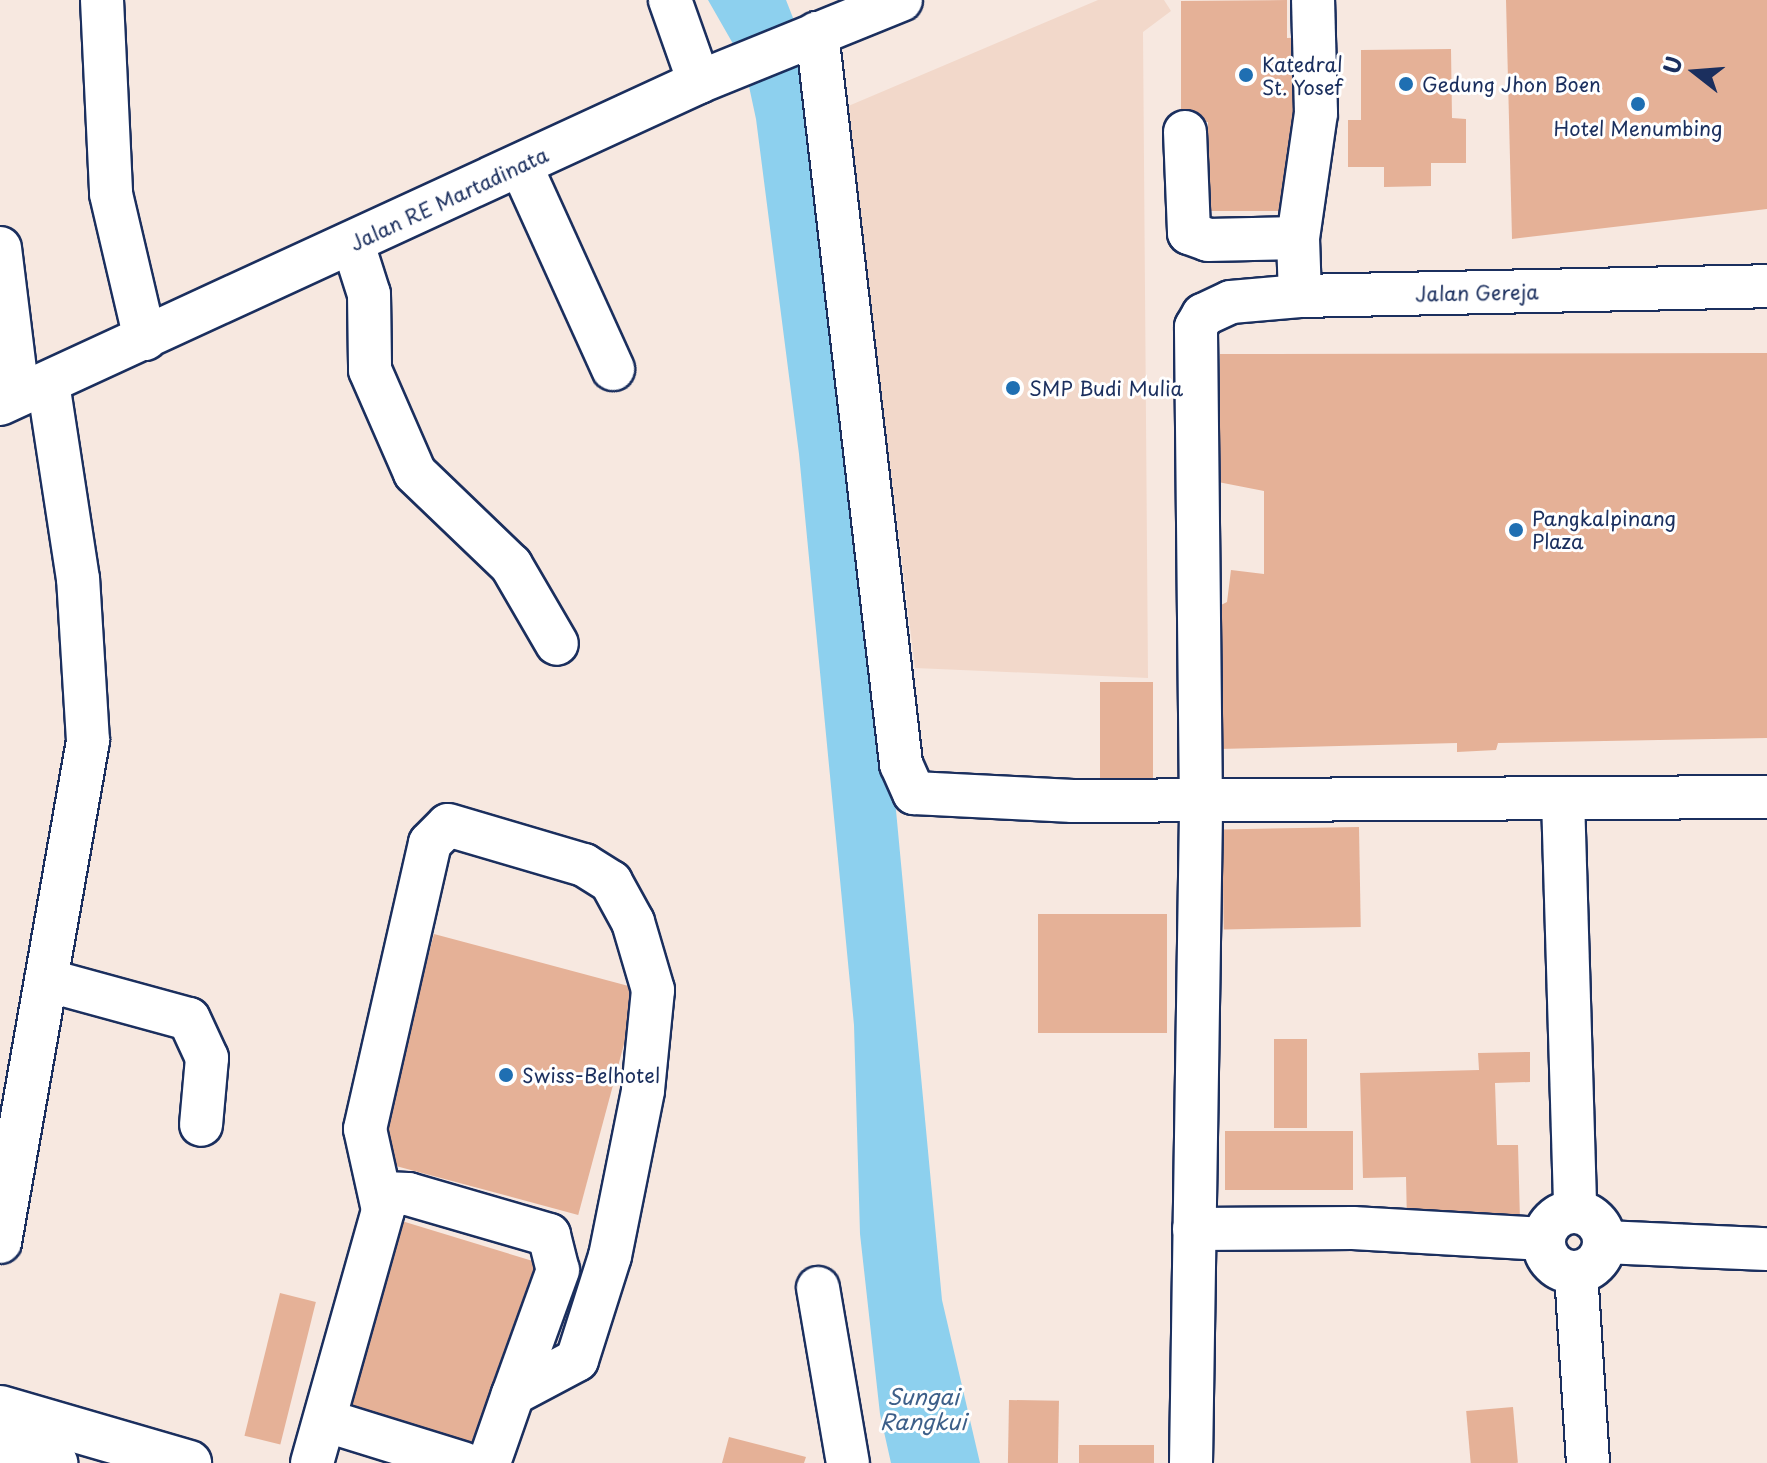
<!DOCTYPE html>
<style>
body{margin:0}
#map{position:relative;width:1767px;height:1463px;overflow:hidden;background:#f7e8e0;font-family:"Playpen Sans",sans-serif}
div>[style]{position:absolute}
.built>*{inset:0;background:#f2d8ca}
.water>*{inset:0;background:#8dd0ee}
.building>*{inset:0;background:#e5b197;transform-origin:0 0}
.roads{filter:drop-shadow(2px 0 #1b2f5e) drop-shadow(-2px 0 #1b2f5e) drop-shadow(0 2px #1b2f5e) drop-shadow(0 -2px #1b2f5e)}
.minor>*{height:42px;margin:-21px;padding:0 21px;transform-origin:21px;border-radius:21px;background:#fff}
.minor>.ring{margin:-21px;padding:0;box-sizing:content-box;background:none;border:42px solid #fff;border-radius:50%}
.highway>*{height:44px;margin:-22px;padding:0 22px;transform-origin:22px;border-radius:22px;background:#fff}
.dots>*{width:22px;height:22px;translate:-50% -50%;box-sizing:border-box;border:4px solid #fff;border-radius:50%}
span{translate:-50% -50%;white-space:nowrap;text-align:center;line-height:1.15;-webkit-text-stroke:6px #fff;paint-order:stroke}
.poi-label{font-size:20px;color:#1b2f5e}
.left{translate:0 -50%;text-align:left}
.street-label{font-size:20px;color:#1b2f5e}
.water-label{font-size:22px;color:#3d5f89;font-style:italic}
.north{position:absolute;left:1655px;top:32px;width:80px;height:80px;-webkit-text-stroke:6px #fff;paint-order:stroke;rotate:287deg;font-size:22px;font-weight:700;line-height:32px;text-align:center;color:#1b2f5e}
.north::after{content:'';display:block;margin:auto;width:28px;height:36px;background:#1b2f5e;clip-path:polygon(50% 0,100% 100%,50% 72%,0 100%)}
</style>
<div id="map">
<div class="built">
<div style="clip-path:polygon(1098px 0,1164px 0,1171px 11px,1143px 32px,1148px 678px,915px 668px,846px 107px)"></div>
</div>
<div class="water">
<div style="clip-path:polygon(708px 0,786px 0,811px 64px,894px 789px,942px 1300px,980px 1463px,891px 1463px,880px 1414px,860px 1234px,854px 1025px,799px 454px,756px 119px,744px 63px)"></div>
</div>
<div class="building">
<div style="clip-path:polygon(1287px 0,1287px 38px,1311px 37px,1311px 113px,1293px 114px,1293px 211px,1208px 211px,1208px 122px,1181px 122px,1181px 1px)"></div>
<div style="clip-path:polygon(1506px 0,1767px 0,1767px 209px,1512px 239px)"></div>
<div style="clip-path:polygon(1451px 49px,1452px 118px,1466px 119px,1466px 163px,1431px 163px,1431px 186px,1384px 187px,1384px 167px,1348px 167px,1348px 120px,1361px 120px,1361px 50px)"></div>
<div style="clip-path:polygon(1767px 353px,1767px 738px,1498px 743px,1496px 750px,1457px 752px,1457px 743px,1218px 749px,1215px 608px,1227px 602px,1231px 570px,1264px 574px,1264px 491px,1218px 482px,1220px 354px)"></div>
<div style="left:1100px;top:682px;width:53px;height:108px"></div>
<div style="left:1359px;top:827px;width:100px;height:137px;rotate:89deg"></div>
<div style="left:1038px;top:914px;width:129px;height:119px"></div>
<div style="left:434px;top:934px;width:212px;height:234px;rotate:15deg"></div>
<div style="left:1274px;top:1039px;width:33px;height:89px"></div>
<div style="clip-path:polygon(1530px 1052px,1530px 1082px,1495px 1083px,1497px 1145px,1518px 1145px,1520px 1220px,1407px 1223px,1406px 1177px,1363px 1178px,1360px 1073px,1479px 1070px,1478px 1053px)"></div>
<div style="left:1225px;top:1131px;width:128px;height:59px"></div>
<div style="left:392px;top:1218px;width:154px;height:211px;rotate:17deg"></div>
<div style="left:280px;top:1293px;width:37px;height:147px;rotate:14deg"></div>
<div style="left:1009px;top:1400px;width:50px;height:63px;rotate:1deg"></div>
<div style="left:1513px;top:1407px;width:56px;height:47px;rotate:85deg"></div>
<div style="clip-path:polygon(729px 1437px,806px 1457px,804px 1463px,722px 1463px)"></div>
<div style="left:1154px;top:1445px;width:18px;height:75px;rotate:90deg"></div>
</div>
<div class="roads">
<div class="minor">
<div style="left:102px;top:0;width:194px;rotate:87.3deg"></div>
<div style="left:111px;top:194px;width:149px;rotate:76.8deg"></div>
<div style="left:670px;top:0;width:87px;rotate:70.5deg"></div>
<div style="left:817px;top:33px;width:736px;rotate:83.44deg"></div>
<div style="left:901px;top:764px;width:32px;rotate:66deg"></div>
<div style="left:914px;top:793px;width:159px;rotate:2.9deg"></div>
<div style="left:1073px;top:801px;width:694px;rotate:-0.33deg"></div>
<div style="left:1185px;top:132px;width:101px;rotate:87.7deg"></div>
<div style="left:1189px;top:233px;width:20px;rotate:20deg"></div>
<div style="left:1208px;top:240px;width:90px;rotate:-1.3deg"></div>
<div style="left:521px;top:166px;width:223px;rotate:65.6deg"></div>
<div style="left:353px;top:244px;width:52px;rotate:72.3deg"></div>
<div style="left:369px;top:294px;width:76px;rotate:89.2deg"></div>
<div style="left:370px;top:370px;width:112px;rotate:66.4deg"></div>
<div style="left:415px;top:473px;width:133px;rotate:43.8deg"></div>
<div style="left:511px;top:565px;width:91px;rotate:59.8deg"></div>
<div style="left:0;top:248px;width:148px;rotate:83deg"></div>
<div style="left:1300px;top:296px;width:58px;rotate:-92deg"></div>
<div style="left:1298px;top:238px;width:126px;rotate:-81.8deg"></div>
<div style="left:1316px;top:113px;width:113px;rotate:-91.5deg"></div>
<div style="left:0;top:404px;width:770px;rotate:-24.73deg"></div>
<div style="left:699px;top:82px;width:218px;rotate:-22.1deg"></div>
<div style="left:1563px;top:798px;width:414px;rotate:88.3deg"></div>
<div style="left:46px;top:980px;width:148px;rotate:15.3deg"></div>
<div style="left:189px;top:1019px;width:43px;rotate:65.2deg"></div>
<div style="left:207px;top:1058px;width:67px;rotate:95.1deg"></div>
<div style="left:383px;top:1193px;width:25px;rotate:2deg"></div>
<div style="left:408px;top:1194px;width:147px;rotate:16.2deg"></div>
<div style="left:549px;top:1235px;width:36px;rotate:76deg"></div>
<div style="left:558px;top:1270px;width:132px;rotate:109.9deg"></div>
<div class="ring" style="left:1544px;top:1212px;width:18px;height:18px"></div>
<div style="left:1194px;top:1229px;width:159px;rotate:-0.4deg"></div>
<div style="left:1353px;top:1228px;width:191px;rotate:3.3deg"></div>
<div style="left:0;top:1242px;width:509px;rotate:-80.04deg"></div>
<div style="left:88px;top:741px;width:162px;rotate:-93.5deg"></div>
<div style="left:78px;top:579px;width:197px;rotate:-98.7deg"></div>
<div style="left:1604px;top:1242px;width:163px;rotate:2.5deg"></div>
<div style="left:1576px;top:1272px;width:191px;rotate:86.4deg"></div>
<div style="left:818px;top:1288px;width:178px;rotate:80.3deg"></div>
<div style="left:327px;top:1421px;width:142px;rotate:17.2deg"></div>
<div style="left:312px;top:1463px;width:263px;rotate:-74.3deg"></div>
<div style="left:383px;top:1210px;width:83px;rotate:-102.5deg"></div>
<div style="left:365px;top:1129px;width:293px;rotate:-77.2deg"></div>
<div style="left:430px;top:843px;width:25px;rotate:-45deg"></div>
<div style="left:448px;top:825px;width:142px;rotate:16.4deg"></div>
<div style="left:584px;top:865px;width:32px;rotate:32deg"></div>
<div style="left:611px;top:882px;width:46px;rotate:61.2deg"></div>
<div style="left:633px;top:922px;width:71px;rotate:73.6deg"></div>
<div style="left:653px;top:990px;width:101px;rotate:95.7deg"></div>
<div style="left:643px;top:1091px;width:168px;rotate:101.3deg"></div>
<div style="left:610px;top:1256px;width:109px;rotate:107.6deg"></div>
<div style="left:577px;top:1360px;width:72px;rotate:152deg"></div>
<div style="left:513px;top:1394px;width:73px;rotate:109.2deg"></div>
<div style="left:1191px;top:1463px;width:654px;rotate:-89.12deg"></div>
<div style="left:1201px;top:809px;width:482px;rotate:-90.6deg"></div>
<div style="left:1196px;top:327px;width:14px;rotate:-60deg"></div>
<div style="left:1203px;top:315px;width:31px;rotate:-25deg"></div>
<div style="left:1231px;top:302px;width:69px;rotate:-5deg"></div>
<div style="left:1300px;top:296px;width:467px;rotate:-1.2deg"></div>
</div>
<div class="highway">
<div style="left:0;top:1408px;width:197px;rotate:16.2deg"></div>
<div style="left:0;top:1446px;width:58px;rotate:17.2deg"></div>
</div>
</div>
<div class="dots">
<div style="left:1246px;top:75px;background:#1f6fb2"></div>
<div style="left:1406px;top:84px;background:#1f6fb2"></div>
<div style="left:1638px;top:104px;background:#1f6fb2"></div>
<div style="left:1013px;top:388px;background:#1f6fb2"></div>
<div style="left:1516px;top:530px;background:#1f6fb2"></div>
<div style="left:506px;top:1075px;background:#1f6fb2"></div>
</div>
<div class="poi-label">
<span class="left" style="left:1262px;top:76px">Katedral<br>St. Yosef</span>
<span class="left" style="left:1422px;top:84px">Gedung Jhon Boen</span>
<span style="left:1638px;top:128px">Hotel Menumbing</span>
<span class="left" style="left:1029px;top:388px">SMP Budi Mulia</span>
<span class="left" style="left:1532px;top:530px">Pangkalpinang<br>Plaza</span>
<span class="left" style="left:522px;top:1075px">Swiss-Belhotel</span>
</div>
<div class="street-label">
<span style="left:449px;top:199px;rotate:-25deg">Jalan RE Martadinata</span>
<span style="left:1477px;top:293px;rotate:-1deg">Jalan Gereja</span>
</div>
<div class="water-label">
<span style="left:923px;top:1408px">Sungai<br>Rangkui</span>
</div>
<div class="north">U</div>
</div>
